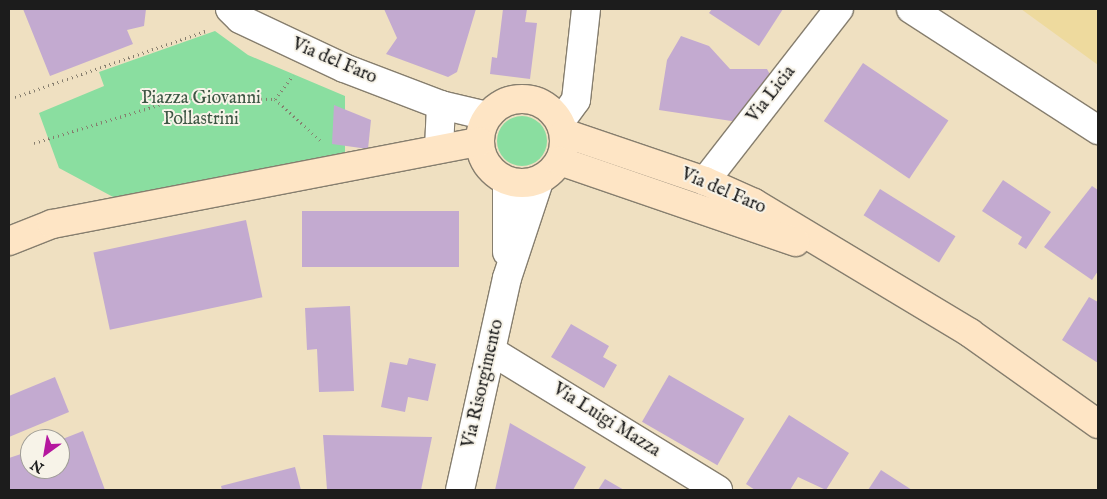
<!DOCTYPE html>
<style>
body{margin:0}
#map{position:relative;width:1107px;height:499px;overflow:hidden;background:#efe0c1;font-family:"IM FELL English",serif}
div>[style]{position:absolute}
.green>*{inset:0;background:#8adea0}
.round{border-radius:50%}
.sand>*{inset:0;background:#eeda9e}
.building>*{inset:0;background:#c3aad0;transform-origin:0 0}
.path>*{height:3px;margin-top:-1.5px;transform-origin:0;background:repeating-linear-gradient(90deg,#867e6e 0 1px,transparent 0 5px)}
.roads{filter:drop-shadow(1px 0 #867e6e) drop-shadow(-1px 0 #867e6e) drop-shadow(0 1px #867e6e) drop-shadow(0 -1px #867e6e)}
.street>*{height:28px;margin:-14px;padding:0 14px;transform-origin:14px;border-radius:14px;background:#fff}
.secondary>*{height:28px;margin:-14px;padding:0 14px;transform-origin:14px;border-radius:14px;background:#fee5c5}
.secondary>.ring{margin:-14px;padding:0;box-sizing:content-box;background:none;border:28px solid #fee5c5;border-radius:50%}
span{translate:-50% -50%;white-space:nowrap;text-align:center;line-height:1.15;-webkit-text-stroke:4px #f7f3e8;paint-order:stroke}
.street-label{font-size:18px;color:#1c1c1c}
.park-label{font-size:18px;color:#3d5644}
.frame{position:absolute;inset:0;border:10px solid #1c1c1c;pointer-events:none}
.north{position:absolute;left:20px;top:429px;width:50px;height:50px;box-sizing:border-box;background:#f7f3e8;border:1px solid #9f9d96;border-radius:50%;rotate:212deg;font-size:14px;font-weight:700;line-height:20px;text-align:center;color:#1c1c1c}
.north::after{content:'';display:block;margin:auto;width:18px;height:22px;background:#b5179e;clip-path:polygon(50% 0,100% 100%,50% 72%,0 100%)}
</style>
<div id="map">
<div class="green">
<div style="clip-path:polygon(215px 31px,248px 55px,345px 96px,345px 155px,115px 198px,59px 168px,39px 113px,104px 86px,99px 72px)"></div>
<div class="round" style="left:497px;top:116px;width:50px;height:50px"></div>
</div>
<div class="sand">
<div style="clip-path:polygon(1021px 9px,1098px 9px,1098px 65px)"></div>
</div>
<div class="building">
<div style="clip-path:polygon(23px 9px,146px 9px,144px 26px,127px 30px,133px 44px,50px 76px)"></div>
<div style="clip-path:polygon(384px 9px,476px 9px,457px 72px,448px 77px,386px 54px,397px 38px)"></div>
<div style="clip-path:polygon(503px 9px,527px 9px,525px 22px,537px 23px,530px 79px,490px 74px,492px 57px,497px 58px)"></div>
<div style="clip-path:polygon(712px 9px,783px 9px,759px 46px,709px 13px)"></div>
<div style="clip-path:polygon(681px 36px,709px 46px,730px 69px,767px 69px,774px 82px,738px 122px,659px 110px,667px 60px)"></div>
<div style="left:863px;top:63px;width:103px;height:70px;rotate:34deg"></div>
<div style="clip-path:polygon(334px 105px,371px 120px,368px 149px,332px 144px)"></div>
<div style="clip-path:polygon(1003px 180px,1051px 212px,1026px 249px,1018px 244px,1022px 237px,982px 211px)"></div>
<div style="clip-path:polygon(1092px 186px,1098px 190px,1098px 271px,1092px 280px,1044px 247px)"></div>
<div style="left:880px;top:189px;width:89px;height:31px;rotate:32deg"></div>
<div style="left:302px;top:211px;width:157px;height:56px"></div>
<div style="left:246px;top:220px;width:79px;height:156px;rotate:78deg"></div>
<div style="clip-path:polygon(1089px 297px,1098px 302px,1098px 363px,1062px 340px)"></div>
<div style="clip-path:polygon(350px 306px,354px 391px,319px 392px,317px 349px,307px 350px,305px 308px)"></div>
<div style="clip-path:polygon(571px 324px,609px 346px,603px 357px,617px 365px,604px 388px,551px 357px)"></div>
<div style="clip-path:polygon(409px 358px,436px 364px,428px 401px,408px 397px,405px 412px,381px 407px,390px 362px,407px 365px)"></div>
<div style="left:669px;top:375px;width:87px;height:54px;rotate:30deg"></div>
<div style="clip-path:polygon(55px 377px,69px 412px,9px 437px,9px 396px)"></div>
<div style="clip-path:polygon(789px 415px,849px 453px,826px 490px,798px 477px,790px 490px,755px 490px,746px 484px)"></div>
<div style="clip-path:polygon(510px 423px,586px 467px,573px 490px,495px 490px)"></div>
<div style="clip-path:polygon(83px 431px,105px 490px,9px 490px,9px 458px,30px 451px,30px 469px,60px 469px,60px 440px)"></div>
<div style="clip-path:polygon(323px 435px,432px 437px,421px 490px,327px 490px)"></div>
<div style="clip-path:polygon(295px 467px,301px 490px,222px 490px,221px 486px)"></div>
<div style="clip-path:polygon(881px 470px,912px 490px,868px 490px)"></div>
<div style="clip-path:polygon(605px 479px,624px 490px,598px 490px)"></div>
</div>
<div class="path">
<div style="left:15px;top:97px;width:204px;rotate:-19.1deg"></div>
<div style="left:275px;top:99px;width:30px;rotate:-53deg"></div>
<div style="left:34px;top:143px;width:154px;rotate:-17deg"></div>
<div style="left:181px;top:98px;width:94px;rotate:0.6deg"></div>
<div style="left:275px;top:99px;width:64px;rotate:42.5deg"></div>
</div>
<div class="roads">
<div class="street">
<div style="left:230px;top:9px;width:14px;rotate:45deg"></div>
<div style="left:240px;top:19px;width:115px;rotate:25.2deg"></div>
<div style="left:344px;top:68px;width:104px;rotate:20.9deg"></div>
<div style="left:441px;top:105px;width:47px;rotate:13.4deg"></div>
<div style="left:911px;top:9px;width:223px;rotate:32.9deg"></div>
<div style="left:560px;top:122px;width:27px;rotate:-54deg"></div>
<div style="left:576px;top:100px;width:92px;rotate:-83.7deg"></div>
<div style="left:439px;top:149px;width:44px;rotate:-87.4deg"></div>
<div style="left:705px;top:181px;width:218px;rotate:-52.1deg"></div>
<div style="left:507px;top:252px;width:71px;rotate:-90deg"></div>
<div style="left:493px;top:352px;width:264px;rotate:31.5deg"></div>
<div style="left:460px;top:490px;width:217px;rotate:-77.5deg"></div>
<div style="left:507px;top:278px;width:102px;rotate:-71.7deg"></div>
</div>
<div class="secondary">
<div class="ring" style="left:480px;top:99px;width:56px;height:56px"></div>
<div style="left:564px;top:133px;width:149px;rotate:18.8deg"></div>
<div style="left:705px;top:181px;width:54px;rotate:24.2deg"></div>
<div style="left:754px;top:203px;width:252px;rotate:31deg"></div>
<div style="left:970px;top:333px;width:157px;rotate:35.4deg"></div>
<div style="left:560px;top:161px;width:249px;rotate:19deg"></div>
<div style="left:9px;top:241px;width:46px;rotate:-21.6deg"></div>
<div style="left:52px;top:224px;width:435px;rotate:-10.9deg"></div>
</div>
</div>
<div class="street-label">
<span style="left:334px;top:62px;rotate:23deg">Via del Faro</span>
<span style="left:772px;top:95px;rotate:-52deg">Via Licia</span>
<span style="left:723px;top:192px;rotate:23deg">Via del Faro</span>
<span style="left:484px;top:384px;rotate:-77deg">Via Risorgimento</span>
<span style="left:606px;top:421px;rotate:32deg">Via Luigi Mazza</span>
</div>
<div class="park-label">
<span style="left:201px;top:110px">Piazza Giovanni<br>Pollastrini</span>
</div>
<div class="frame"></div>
<div class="north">N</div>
</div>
